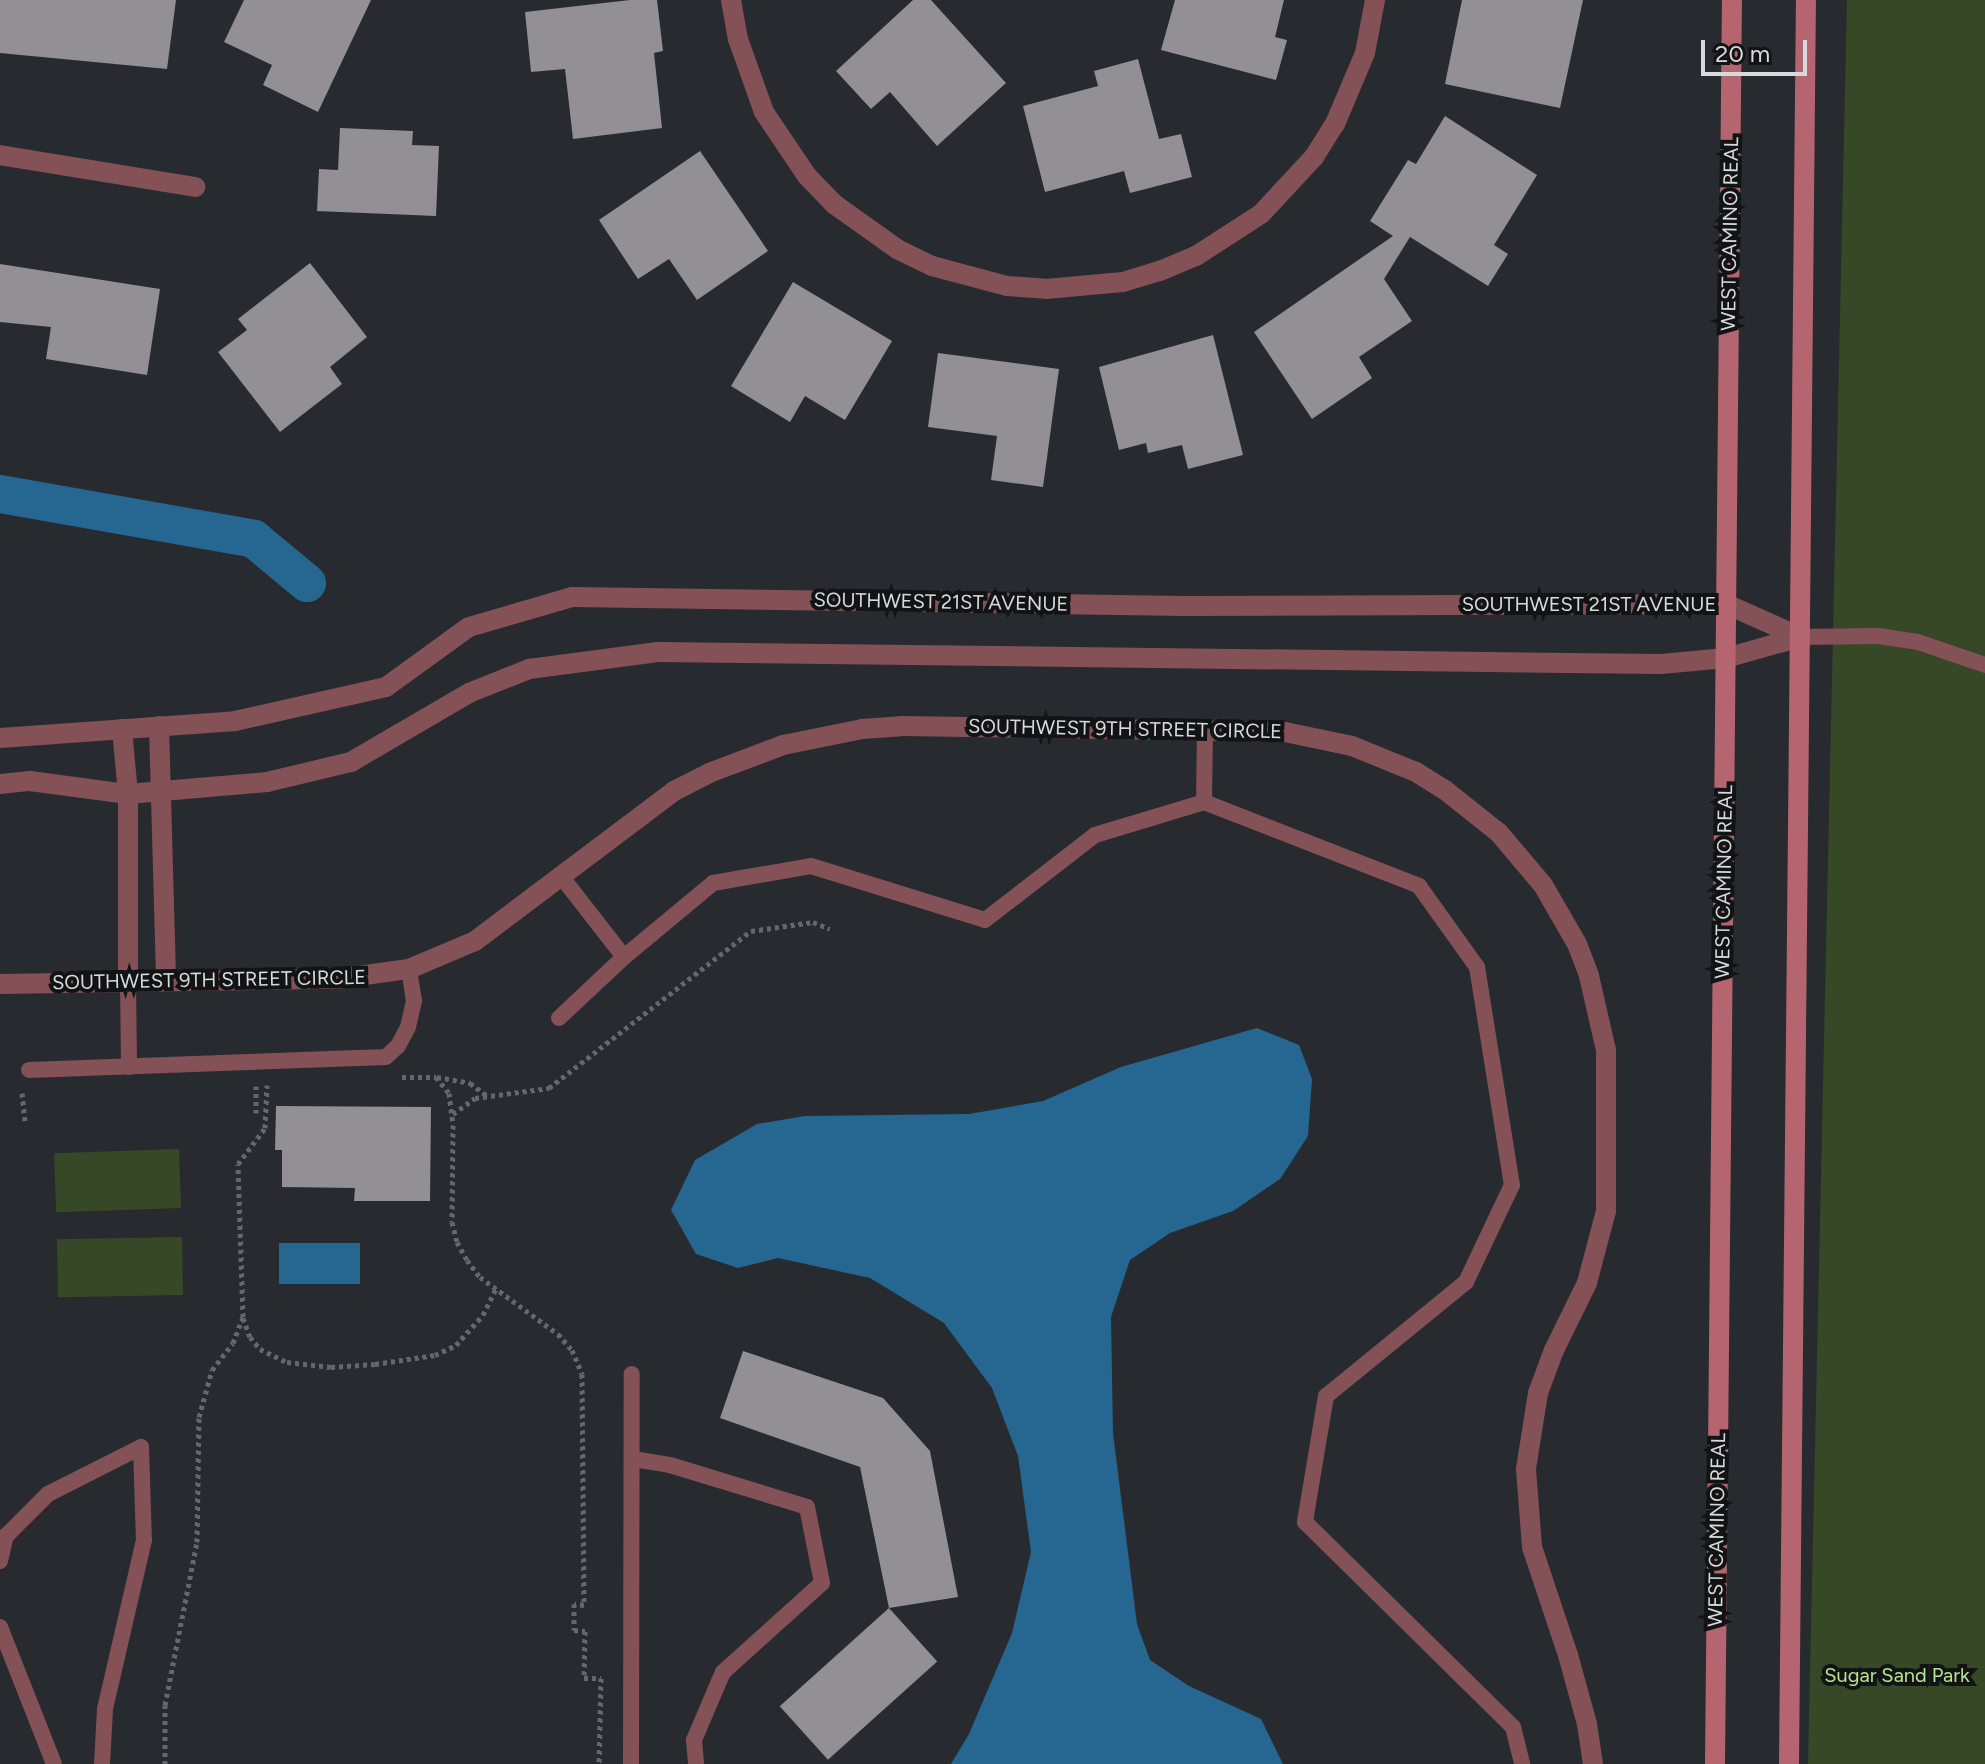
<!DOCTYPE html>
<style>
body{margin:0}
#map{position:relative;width:1985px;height:1764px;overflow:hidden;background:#272b2f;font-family:Figtree,sans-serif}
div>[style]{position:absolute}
.green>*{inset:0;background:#364825;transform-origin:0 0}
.water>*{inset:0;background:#256790;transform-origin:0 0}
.canal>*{height:38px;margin:-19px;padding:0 19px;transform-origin:19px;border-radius:19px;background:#256790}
.building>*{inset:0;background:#928f95;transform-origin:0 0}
.path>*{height:5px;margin-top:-2.5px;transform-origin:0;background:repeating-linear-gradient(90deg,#64686b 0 4px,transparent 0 8px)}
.lane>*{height:16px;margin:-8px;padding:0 8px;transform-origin:8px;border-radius:8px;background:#845157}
.street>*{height:20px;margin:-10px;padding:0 10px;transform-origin:10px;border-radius:10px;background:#845157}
.secondary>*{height:20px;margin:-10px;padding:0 10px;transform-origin:10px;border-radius:10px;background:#b5656f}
span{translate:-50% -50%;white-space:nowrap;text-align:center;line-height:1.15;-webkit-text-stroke:8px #121315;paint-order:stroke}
.street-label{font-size:20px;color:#d7dadc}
.park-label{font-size:20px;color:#b7e38d}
.scale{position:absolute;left:1701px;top:40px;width:106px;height:36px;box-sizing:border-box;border:4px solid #d7dadc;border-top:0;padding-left:10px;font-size:24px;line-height:28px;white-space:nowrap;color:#d7dadc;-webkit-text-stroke:6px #121315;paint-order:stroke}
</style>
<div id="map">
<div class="green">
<div style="clip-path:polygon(1847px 0,1985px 0,1985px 1764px,1808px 1764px)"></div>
<div style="left:179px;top:1149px;width:59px;height:125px;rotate:88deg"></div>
<div style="left:182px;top:1237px;width:58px;height:125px;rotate:89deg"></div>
</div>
<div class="water">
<div style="clip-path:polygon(1257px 1028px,1299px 1045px,1312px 1079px,1308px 1136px,1280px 1179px,1233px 1211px,1170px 1233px,1130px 1260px,1111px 1317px,1113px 1433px,1137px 1624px,1150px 1660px,1189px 1686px,1261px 1719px,1283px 1764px,951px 1764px,969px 1734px,1012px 1633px,1031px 1552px,1018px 1456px,992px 1388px,944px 1323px,870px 1278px,778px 1258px,738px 1268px,696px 1254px,671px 1210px,695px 1160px,757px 1124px,805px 1116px,969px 1114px,1043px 1101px,1121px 1067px)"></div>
<div style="left:279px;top:1243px;width:81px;height:41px"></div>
</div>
<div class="canal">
<div style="left:0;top:494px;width:258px;rotate:10deg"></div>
<div style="left:254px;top:539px;width:69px;rotate:39.7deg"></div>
</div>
<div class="building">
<div style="clip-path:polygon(0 0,176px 0,167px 69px,0 53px)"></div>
<div style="clip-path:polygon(244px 0,371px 0,318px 112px,263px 85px,272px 65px,224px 42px)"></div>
<div style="clip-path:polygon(630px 0,657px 0,663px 51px,654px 53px,662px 128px,573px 139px,565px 69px,531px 72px,525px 12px)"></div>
<div style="clip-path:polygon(913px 0,931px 0,1006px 83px,937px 146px,890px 92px,871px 109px,836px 71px)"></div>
<div style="clip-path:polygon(1175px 0,1284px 0,1275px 37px,1287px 40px,1276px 80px,1161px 50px)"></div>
<div style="clip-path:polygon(1462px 0,1583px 0,1560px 108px,1445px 84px)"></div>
<div style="clip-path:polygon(1138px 59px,1159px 139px,1181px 134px,1192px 177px,1130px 193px,1124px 171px,1045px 192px,1023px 106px,1098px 86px,1094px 71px)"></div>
<div style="clip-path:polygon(1445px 116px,1537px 175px,1494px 245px,1508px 254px,1488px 286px,1410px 237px,1384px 279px,1412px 321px,1359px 357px,1372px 378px,1312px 419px,1254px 332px,1393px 236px,1370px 221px,1408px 160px,1416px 164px)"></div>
<div style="clip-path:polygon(340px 128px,413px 131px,412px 145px,439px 146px,436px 216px,317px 211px,319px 169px,338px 170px)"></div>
<div style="clip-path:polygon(700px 151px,768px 251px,697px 300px,669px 259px,638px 279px,599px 220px)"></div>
<div style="clip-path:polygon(310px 263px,367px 337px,330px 367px,342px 384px,280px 432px,218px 352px,247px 330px,238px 319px)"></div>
<div style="clip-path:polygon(0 264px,160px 289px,147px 375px,46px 359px,51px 327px,0 322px)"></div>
<div style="clip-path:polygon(793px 282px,892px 341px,845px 420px,805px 396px,790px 422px,731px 386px)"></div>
<div style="clip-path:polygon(1213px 335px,1243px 455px,1188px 469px,1182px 445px,1148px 453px,1146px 443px,1119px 450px,1099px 367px)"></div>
<div style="clip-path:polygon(938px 353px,1059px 369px,1043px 487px,991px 480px,997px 436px,928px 427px)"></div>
<div style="clip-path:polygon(276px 1106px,431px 1107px,430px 1201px,354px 1201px,355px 1188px,282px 1187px,282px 1150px,275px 1150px)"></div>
<div style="clip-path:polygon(743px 1351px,883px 1398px,930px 1451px,958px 1597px,889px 1608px,860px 1467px,720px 1418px)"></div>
<div style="left:889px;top:1608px;width:72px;height:147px;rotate:48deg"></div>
</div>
<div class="path">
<div style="left:402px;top:1077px;width:34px"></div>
<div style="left:436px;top:1077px;width:21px;rotate:51deg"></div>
<div style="left:449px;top:1093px;width:32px;rotate:83deg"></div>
<div style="left:453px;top:1125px;width:97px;rotate:90.6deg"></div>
<div style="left:452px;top:1222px;width:21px;rotate:76deg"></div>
<div style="left:457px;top:1242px;width:21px;rotate:61deg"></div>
<div style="left:467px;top:1260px;width:21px;rotate:53deg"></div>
<div style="left:480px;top:1277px;width:97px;rotate:36.2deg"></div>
<div style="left:558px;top:1334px;width:21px;rotate:49deg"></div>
<div style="left:572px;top:1350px;width:26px;rotate:67deg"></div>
<div style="left:582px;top:1374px;width:231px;rotate:89.5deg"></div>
<div style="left:584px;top:1605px;width:10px;rotate:-174deg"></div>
<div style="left:574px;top:1604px;width:26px;rotate:90deg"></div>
<div style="left:574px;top:1630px;width:11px;rotate:5deg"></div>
<div style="left:585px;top:1631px;width:47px;rotate:91.2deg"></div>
<div style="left:584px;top:1678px;width:17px"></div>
<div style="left:601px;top:1678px;width:86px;rotate:91.3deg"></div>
<div style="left:437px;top:1077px;width:34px;rotate:10deg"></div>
<div style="left:470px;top:1083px;width:20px;rotate:37deg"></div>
<div style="left:256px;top:1086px;width:27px;rotate:90deg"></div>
<div style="left:22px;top:1093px;width:31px;rotate:84deg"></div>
<div style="left:453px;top:1114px;width:27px;rotate:-36deg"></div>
<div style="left:475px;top:1098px;width:75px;rotate:-7.7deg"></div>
<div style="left:549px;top:1088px;width:256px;rotate:-37.9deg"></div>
<div style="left:751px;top:931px;width:63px;rotate:-8.3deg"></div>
<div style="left:813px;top:922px;width:18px;rotate:22deg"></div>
<div style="left:243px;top:1318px;width:20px;rotate:70deg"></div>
<div style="left:250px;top:1337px;width:16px;rotate:50deg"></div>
<div style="left:260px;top:1349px;width:30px;rotate:26deg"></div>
<div style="left:287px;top:1362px;width:44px;rotate:6.5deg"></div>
<div style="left:331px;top:1367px;width:44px;rotate:-3.9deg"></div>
<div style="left:375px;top:1364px;width:61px;rotate:-8.5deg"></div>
<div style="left:435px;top:1355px;width:23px;rotate:-25deg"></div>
<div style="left:456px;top:1345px;width:40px;rotate:-48deg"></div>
<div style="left:483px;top:1315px;width:30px;rotate:-64deg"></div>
<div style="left:165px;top:1764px;width:59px;rotate:-90deg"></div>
<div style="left:165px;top:1705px;width:166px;rotate:-78.9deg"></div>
<div style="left:197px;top:1542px;width:125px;rotate:-89.1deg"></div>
<div style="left:199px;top:1417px;width:49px;rotate:-74.5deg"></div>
<div style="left:212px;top:1370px;width:34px;rotate:-52deg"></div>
<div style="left:233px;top:1343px;width:28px;rotate:-69deg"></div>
<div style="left:243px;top:1317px;width:153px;rotate:-91.9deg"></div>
<div style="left:238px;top:1164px;width:45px;rotate:-53.1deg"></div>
<div style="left:265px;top:1128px;width:43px;rotate:-87.3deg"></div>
</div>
<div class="lane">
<div style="left:1800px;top:637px;width:78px;rotate:-0.7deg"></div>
<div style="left:1878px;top:636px;width:40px;rotate:8.5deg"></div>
<div style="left:1918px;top:642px;width:71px;rotate:18.9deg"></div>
<div style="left:1204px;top:802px;width:231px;rotate:21.3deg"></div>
<div style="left:1419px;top:886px;width:100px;rotate:54.4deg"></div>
<div style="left:1477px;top:967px;width:221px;rotate:80.9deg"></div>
<div style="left:1512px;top:1185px;width:107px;rotate:115.4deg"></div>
<div style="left:1466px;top:1282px;width:181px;rotate:140.8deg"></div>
<div style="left:1326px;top:1396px;width:128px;rotate:99.5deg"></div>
<div style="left:1305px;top:1522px;width:292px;rotate:44.6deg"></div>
<div style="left:1513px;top:1727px;width:38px;rotate:76deg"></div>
<div style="left:624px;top:957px;width:116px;rotate:-39.7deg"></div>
<div style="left:713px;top:883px;width:99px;rotate:-9.8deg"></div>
<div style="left:811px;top:866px;width:182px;rotate:17.2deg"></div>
<div style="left:985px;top:920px;width:139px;rotate:-37.7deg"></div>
<div style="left:1095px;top:835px;width:114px;rotate:-16.8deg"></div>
<div style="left:1204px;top:802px;width:73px;rotate:-89.2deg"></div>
<div style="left:128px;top:982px;width:85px;rotate:89.3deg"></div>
<div style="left:559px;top:1018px;width:89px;rotate:-43.2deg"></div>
<div style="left:624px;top:957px;width:103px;rotate:-127.9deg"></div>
<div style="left:29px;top:1070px;width:357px;rotate:-2.1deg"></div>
<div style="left:386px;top:1057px;width:16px;rotate:-43deg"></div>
<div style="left:398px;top:1046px;width:21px;rotate:-62deg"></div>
<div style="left:408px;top:1027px;width:27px;rotate:-77deg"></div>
<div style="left:414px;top:1001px;width:32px;rotate:-99deg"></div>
<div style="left:633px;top:1459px;width:37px;rotate:9deg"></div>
<div style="left:670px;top:1465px;width:143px;rotate:17deg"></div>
<div style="left:807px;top:1507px;width:77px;rotate:78.8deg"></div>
<div style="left:822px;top:1583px;width:133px;rotate:138deg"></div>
<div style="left:723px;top:1672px;width:74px;rotate:113.1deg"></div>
<div style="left:694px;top:1740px;width:24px;rotate:85deg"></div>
<div style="left:0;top:1561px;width:26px;rotate:-77deg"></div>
<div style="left:6px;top:1536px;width:59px;rotate:-45deg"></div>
<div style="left:48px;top:1494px;width:104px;rotate:-26.8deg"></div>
<div style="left:141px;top:1447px;width:93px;rotate:88.2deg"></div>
<div style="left:144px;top:1540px;width:173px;rotate:103deg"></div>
<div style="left:105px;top:1709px;width:55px;rotate:93.1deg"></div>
<div style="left:0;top:1627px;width:147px;rotate:68.5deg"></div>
<div style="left:631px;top:1764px;width:390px;rotate:-89.9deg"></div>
</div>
<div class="street">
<div style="left:731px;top:0;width:40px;rotate:80deg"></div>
<div style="left:738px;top:39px;width:77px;rotate:70.4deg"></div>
<div style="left:764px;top:112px;width:77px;rotate:56.1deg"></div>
<div style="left:807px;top:176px;width:39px;rotate:46deg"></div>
<div style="left:834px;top:204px;width:77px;rotate:35.5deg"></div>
<div style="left:897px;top:249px;width:39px;rotate:26deg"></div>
<div style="left:932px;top:266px;width:78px;rotate:14.9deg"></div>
<div style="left:1007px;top:286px;width:39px;rotate:4deg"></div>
<div style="left:1046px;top:289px;width:77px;rotate:-5.2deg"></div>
<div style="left:1123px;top:282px;width:39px;rotate:-17deg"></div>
<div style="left:1160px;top:271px;width:39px;rotate:-23deg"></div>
<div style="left:1196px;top:256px;width:77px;rotate:-32.9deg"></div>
<div style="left:1261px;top:214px;width:78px;rotate:-47.1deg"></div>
<div style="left:1314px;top:157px;width:39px;rotate:-58deg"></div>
<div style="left:1335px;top:124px;width:77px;rotate:-67.1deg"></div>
<div style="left:1365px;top:53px;width:54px;rotate:-79.3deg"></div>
<div style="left:0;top:155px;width:198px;rotate:9.3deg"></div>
<div style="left:159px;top:726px;width:254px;rotate:88.4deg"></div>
<div style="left:122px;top:729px;width:65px;rotate:84.7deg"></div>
<div style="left:128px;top:794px;width:188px;rotate:90deg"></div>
<div style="left:0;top:738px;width:236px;rotate:-4.1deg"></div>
<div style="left:235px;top:721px;width:155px;rotate:-12.7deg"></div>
<div style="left:386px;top:687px;width:102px;rotate:-35.9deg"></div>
<div style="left:469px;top:627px;width:107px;rotate:-16.2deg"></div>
<div style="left:572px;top:597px;width:612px;rotate:0.84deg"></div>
<div style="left:1184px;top:606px;width:542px;rotate:-0.21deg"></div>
<div style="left:1726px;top:604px;width:81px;rotate:24deg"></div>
<div style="left:0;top:784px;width:30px;rotate:-6deg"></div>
<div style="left:30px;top:781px;width:99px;rotate:7.6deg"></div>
<div style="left:128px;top:794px;width:140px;rotate:-4.9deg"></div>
<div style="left:267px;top:782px;width:86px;rotate:-13.4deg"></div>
<div style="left:351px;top:762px;width:137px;rotate:-30.3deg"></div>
<div style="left:469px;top:693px;width:65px;rotate:-21.8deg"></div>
<div style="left:529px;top:669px;width:130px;rotate:-7.5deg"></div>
<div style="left:658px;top:652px;width:1003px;rotate:0.69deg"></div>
<div style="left:1661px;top:664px;width:65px;rotate:-5.3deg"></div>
<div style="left:1726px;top:658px;width:77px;rotate:-15.8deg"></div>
<div style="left:0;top:984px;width:336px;rotate:-0.9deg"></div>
<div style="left:336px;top:979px;width:74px;rotate:-7.8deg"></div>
<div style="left:409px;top:969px;width:72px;rotate:-23deg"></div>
<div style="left:475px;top:941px;width:249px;rotate:-37deg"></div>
<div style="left:674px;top:791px;width:39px;rotate:-27deg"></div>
<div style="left:709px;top:773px;width:79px;rotate:-20.7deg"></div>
<div style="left:783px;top:745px;width:81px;rotate:-11.4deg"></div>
<div style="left:862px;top:729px;width:39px;rotate:-4deg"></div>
<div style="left:901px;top:726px;width:384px;rotate:0.9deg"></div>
<div style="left:1285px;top:732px;width:68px;rotate:11.8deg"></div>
<div style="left:1352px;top:746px;width:69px;rotate:22.1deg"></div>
<div style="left:1416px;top:772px;width:34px;rotate:32deg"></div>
<div style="left:1445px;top:790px;width:69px;rotate:38.5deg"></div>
<div style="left:1499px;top:833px;width:68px;rotate:49.8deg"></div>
<div style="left:1543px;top:885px;width:68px;rotate:60deg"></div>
<div style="left:1577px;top:944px;width:34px;rotate:69deg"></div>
<div style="left:1589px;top:976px;width:76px;rotate:77.1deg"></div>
<div style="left:1606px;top:1050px;width:161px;rotate:90deg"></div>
<div style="left:1606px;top:1211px;width:74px;rotate:104.8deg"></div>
<div style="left:1587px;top:1283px;width:75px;rotate:116.2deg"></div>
<div style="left:1554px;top:1350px;width:46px;rotate:110.4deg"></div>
<div style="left:1538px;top:1393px;width:77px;rotate:99deg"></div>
<div style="left:1526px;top:1469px;width:78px;rotate:85.6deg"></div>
<div style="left:1532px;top:1547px;width:114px;rotate:71.6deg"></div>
<div style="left:1568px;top:1655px;width:72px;rotate:74.6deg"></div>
<div style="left:1587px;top:1724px;width:40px;rotate:81.5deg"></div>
</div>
<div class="secondary">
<div style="left:1715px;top:1764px;width:1764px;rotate:-89.45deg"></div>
<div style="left:1789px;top:1764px;width:1764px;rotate:-89.45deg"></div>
</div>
<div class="street-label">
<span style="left:1730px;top:234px;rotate:-89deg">WEST CAMINO REAL</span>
<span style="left:941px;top:602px;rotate:1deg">SOUTHWEST 21ST AVENUE</span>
<span style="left:1589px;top:604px">SOUTHWEST 21ST AVENUE</span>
<span style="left:1125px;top:729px;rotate:1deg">SOUTHWEST 9TH STREET CIRCLE</span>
<span style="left:1724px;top:882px;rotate:-89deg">WEST CAMINO REAL</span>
<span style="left:209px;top:980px;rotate:-1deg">SOUTHWEST 9TH STREET CIRCLE</span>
<span style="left:1717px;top:1530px;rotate:-89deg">WEST CAMINO REAL</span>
</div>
<div class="park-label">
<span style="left:1897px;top:1675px">Sugar Sand Park</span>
</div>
<div class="scale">20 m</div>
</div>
